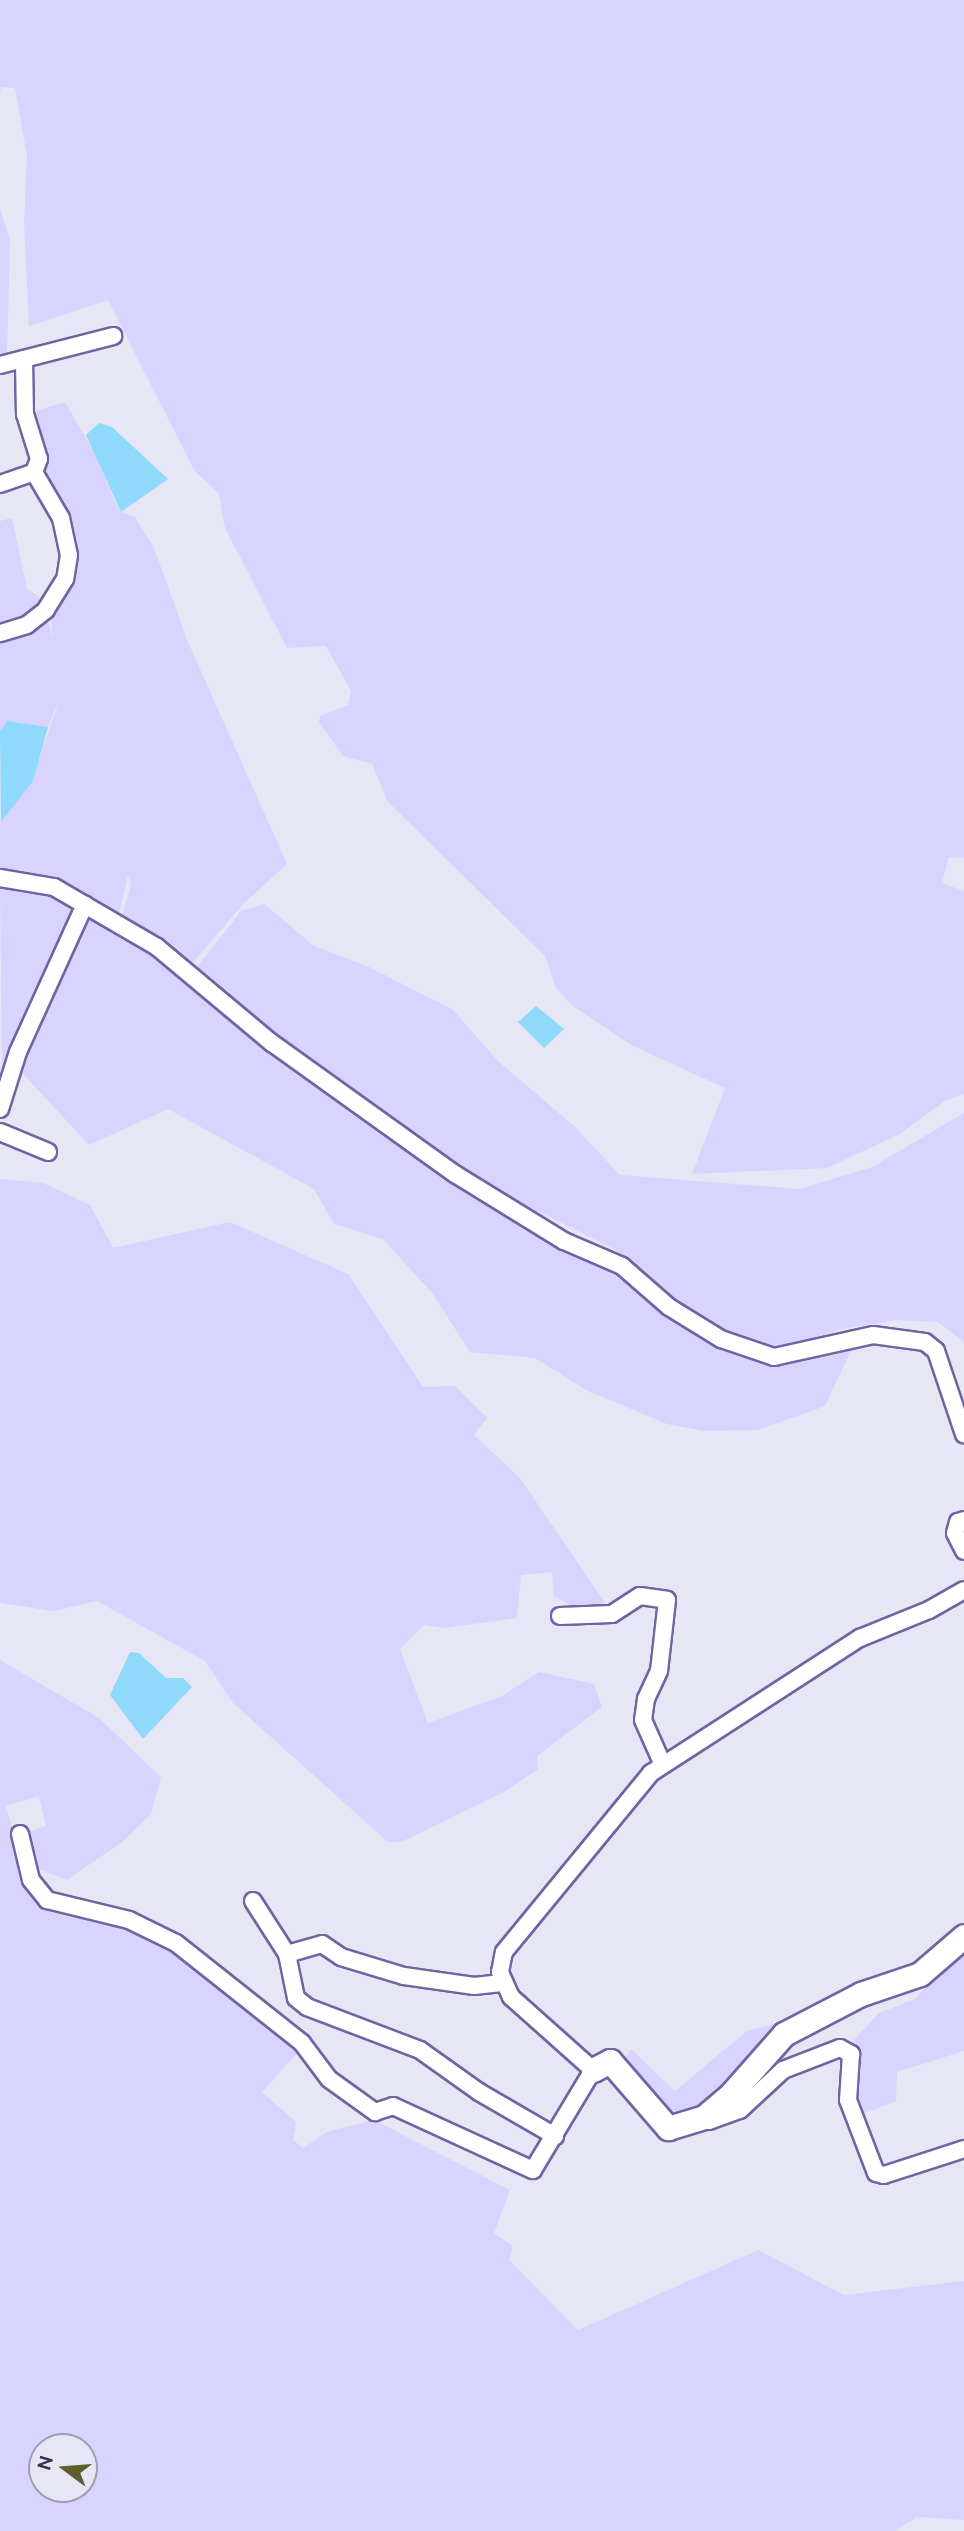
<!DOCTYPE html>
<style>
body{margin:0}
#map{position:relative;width:964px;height:2531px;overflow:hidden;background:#e7e6f4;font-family:Ubuntu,sans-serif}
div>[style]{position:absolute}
.green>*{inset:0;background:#d8d4ff}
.water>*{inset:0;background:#8ed9fc}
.roads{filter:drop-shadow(2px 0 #6e65a3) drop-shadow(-2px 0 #6e65a3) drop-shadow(0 2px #6e65a3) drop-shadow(0 -2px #6e65a3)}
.street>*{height:16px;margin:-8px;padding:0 8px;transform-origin:8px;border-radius:8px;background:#fff}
.secondary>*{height:23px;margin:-11.5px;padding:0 11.5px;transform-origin:11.5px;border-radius:11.5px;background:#fff}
span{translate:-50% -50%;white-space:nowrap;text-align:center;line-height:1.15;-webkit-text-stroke:6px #e7e6f4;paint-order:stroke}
.north{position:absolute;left:28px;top:2433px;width:70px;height:70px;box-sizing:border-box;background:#e7e6f4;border:2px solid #a09eb1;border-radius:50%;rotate:286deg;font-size:19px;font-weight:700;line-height:28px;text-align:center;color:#36324d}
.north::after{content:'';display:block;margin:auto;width:24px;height:32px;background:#5e5f2c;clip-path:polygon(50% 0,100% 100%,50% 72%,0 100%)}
</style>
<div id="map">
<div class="green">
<div style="clip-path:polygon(0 0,964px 0,964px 858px,949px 857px,942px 883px,964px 891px,964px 1094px,945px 1101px,900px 1134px,827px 1168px,692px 1174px,725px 1088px,631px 1045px,573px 1006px,556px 988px,545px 956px,388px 802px,372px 764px,343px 756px,319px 722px,320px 716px,348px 705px,351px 691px,326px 646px,287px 648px,225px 528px,219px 494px,194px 470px,108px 300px,29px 326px,24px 222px,27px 156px,15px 88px,1px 87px,0 94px)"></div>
<div style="clip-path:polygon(0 209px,10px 240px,7px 357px,0 359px)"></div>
<div style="clip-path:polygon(65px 402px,94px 452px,119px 511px,135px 517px,154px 548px,188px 642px,287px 864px,243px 904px,186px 971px,121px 919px,131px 885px,128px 875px,119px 914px,54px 881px,0 873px,0 821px,30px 785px,61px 696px,48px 727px,7px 721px,0 731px,0 635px,48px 619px,52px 639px,51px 615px,71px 586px,66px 521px,34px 472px,25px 414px)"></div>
<div style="clip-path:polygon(12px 518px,27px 589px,40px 597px,31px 616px,0 630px,0 521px)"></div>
<div style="clip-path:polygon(0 884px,37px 889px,75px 909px,71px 929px,2px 1072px)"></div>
<div style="clip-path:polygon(264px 904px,314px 946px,369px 967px,452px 1009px,499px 1062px,574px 1126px,620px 1175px,800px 1189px,872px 1167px,964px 1113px,964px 1342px,938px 1322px,897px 1320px,841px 1329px,773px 1351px,749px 1349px,673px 1301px,616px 1250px,457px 1171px,274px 1038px,194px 971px,241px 911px)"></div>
<div style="clip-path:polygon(88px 917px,151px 952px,263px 1048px,454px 1180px,618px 1272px,649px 1295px,662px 1316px,745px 1357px,774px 1363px,854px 1344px,825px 1406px,758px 1430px,704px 1431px,667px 1424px,586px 1390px,535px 1358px,470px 1352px,432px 1293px,383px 1239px,334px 1224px,314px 1189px,168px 1109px,89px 1145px,23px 1074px,29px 1039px)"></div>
<div style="clip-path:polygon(0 1179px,43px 1183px,90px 1205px,113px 1248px,230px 1222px,348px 1274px,423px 1387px,455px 1386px,487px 1418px,474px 1435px,520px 1478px,605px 1603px,578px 1609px,554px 1596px,552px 1572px,521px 1575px,517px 1618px,444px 1628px,424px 1625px,400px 1649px,428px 1723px,502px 1696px,539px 1672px,594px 1684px,602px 1707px,537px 1756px,538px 1769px,504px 1792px,401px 1842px,388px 1842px,233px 1703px,205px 1661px,97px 1601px,54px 1611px,0 1603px)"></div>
<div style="clip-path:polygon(evenodd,0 1660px,99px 1718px,161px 1777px,151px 1814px,122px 1842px,67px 1880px,34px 1867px,27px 1832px,46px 1826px,39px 1796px,6px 1806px,28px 1882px,49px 1904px,113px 1921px,168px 1943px,228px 1998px,298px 2052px,262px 2092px,296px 2122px,293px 2140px,303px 2148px,327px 2132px,374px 2120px,510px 2190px,494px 2233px,513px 2246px,509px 2260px,578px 2330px,758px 2250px,844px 2295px,964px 2281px,964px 2520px,917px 2517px,895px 2531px,0 2531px,0 1660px,42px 2447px,84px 2447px,84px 2489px,42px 2489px,42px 2447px)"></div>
<div style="clip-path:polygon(964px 1946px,964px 2051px,897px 2072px,896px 2101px,860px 2115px,852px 2097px,853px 2041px,879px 2013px,915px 1999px)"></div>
<div style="clip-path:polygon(782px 2022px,784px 2028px,699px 2109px,677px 2117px,655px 2105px,622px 2062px,631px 2049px,675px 2091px,747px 2031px)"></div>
</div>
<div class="water">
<div style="clip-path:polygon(99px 423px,112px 427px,168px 479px,121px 512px,86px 435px)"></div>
<div style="clip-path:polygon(7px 721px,48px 727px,33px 781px,1px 822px,0 731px)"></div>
<div style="clip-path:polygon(536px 1006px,564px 1029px,544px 1048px,518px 1022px)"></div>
<div style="clip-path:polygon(130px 1652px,139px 1653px,166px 1678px,183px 1678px,192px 1687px,143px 1739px,110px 1695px)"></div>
</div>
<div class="roads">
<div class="street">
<div style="left:24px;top:359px;width:55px;rotate:89deg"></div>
<div style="left:25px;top:414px;width:47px;rotate:72.7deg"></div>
<div style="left:39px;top:459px;width:14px;rotate:111deg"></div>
<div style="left:0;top:365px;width:117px;rotate:-14.4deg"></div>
<div style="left:0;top:484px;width:36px;rotate:-19deg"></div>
<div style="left:34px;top:472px;width:53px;rotate:59.6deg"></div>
<div style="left:61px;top:518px;width:38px;rotate:78deg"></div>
<div style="left:69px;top:555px;width:24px;rotate:99deg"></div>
<div style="left:65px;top:579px;width:36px;rotate:122deg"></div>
<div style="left:46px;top:610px;width:24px;rotate:142deg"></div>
<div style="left:27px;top:625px;width:28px;rotate:163deg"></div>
<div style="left:0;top:878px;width:55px;rotate:9.5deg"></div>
<div style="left:54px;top:887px;width:119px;rotate:30.2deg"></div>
<div style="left:157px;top:947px;width:150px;rotate:39.9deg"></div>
<div style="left:272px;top:1043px;width:225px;rotate:35.6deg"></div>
<div style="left:455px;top:1174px;width:128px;rotate:31.6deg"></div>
<div style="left:564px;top:1241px;width:63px;rotate:23.3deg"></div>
<div style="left:622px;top:1266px;width:62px;rotate:41.1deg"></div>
<div style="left:669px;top:1307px;width:61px;rotate:31.6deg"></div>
<div style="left:721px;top:1339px;width:56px;rotate:18.8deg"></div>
<div style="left:774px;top:1357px;width:101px;rotate:-12.5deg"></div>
<div style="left:873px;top:1335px;width:52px;rotate:7.7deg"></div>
<div style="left:925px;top:1342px;width:14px;rotate:39deg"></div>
<div style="left:936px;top:1351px;width:88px;rotate:71.4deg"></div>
<div style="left:0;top:1109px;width:60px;rotate:-72.5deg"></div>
<div style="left:18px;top:1052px;width:162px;rotate:-65.6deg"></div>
<div style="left:0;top:1132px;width:52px;rotate:22.6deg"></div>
<div style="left:964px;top:1520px;width:6px;rotate:162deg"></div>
<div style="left:958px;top:1522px;width:11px;rotate:105deg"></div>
<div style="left:955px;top:1533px;width:20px;rotate:63deg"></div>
<div style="left:560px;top:1616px;width:52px;rotate:-2.2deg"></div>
<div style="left:612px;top:1614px;width:33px;rotate:-33deg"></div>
<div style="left:640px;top:1596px;width:27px;rotate:8deg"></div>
<div style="left:667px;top:1600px;width:71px;rotate:96.4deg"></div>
<div style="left:659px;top:1671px;width:31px;rotate:115deg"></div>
<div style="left:646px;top:1699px;width:21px;rotate:98deg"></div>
<div style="left:643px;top:1720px;width:49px;rotate:66deg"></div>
<div style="left:20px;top:1834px;width:47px;rotate:76.6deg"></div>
<div style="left:31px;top:1880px;width:26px;rotate:51deg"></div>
<div style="left:47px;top:1900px;width:84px;rotate:13.7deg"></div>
<div style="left:129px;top:1920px;width:52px;rotate:26.1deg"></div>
<div style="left:176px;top:1943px;width:161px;rotate:38.4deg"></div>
<div style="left:302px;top:2043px;width:45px;rotate:53.1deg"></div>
<div style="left:329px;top:2079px;width:57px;rotate:35.7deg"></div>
<div style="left:375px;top:2112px;width:19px;rotate:-18deg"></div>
<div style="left:393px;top:2106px;width:154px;rotate:24.6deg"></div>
<div style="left:533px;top:2170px;width:117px;rotate:-59deg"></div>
<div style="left:593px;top:2070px;width:110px;rotate:-138.3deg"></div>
<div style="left:511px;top:1997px;width:27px;rotate:-114deg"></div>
<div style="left:500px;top:1972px;width:20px;rotate:-79deg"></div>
<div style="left:504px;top:1952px;width:232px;rotate:-50.6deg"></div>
<div style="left:651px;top:1773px;width:249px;rotate:-32.9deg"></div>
<div style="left:860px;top:1638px;width:74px;rotate:-22.1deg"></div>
<div style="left:929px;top:1610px;width:40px;rotate:-29.7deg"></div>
<div style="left:253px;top:1901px;width:63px;rotate:57.3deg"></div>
<div style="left:287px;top:1954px;width:36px;rotate:-16deg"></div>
<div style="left:322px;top:1944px;width:23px;rotate:34deg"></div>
<div style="left:341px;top:1957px;width:66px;rotate:16.8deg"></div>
<div style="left:404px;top:1976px;width:71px;rotate:8.1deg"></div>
<div style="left:474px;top:1986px;width:28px;rotate:-6deg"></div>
<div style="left:287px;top:1954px;width:45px;rotate:78.4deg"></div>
<div style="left:296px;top:1998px;width:14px;rotate:39deg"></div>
<div style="left:307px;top:2007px;width:121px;rotate:20.8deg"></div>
<div style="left:420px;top:2050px;width:72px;rotate:35.4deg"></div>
<div style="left:479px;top:2092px;width:88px;rotate:30.1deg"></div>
<div style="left:706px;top:2118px;width:4px;rotate:45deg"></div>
<div style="left:709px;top:2121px;width:33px;rotate:-20deg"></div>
<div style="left:740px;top:2110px;width:59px;rotate:-42.9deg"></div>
<div style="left:783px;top:2070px;width:61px;rotate:-21.1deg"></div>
<div style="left:840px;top:2048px;width:13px;rotate:29deg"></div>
<div style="left:851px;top:2054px;width:46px;rotate:93.7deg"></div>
<div style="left:848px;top:2100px;width:78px;rotate:69deg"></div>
<div style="left:876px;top:2173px;width:8px;rotate:14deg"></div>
<div style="left:884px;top:2175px;width:84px;rotate:-18deg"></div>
</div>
<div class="secondary">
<div style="left:593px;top:2070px;width:19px;rotate:-28deg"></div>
<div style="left:610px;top:2061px;width:89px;rotate:49.1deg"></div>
<div style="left:668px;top:2128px;width:38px;rotate:-17deg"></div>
<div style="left:704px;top:2117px;width:34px;rotate:-40deg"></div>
<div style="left:730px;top:2095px;width:81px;rotate:-48.5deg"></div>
<div style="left:784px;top:2034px;width:87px;rotate:-27.5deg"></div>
<div style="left:861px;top:1994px;width:62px;rotate:-18.7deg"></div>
<div style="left:920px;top:1974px;width:58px;rotate:-40.8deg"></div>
</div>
</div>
<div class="north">N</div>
</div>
